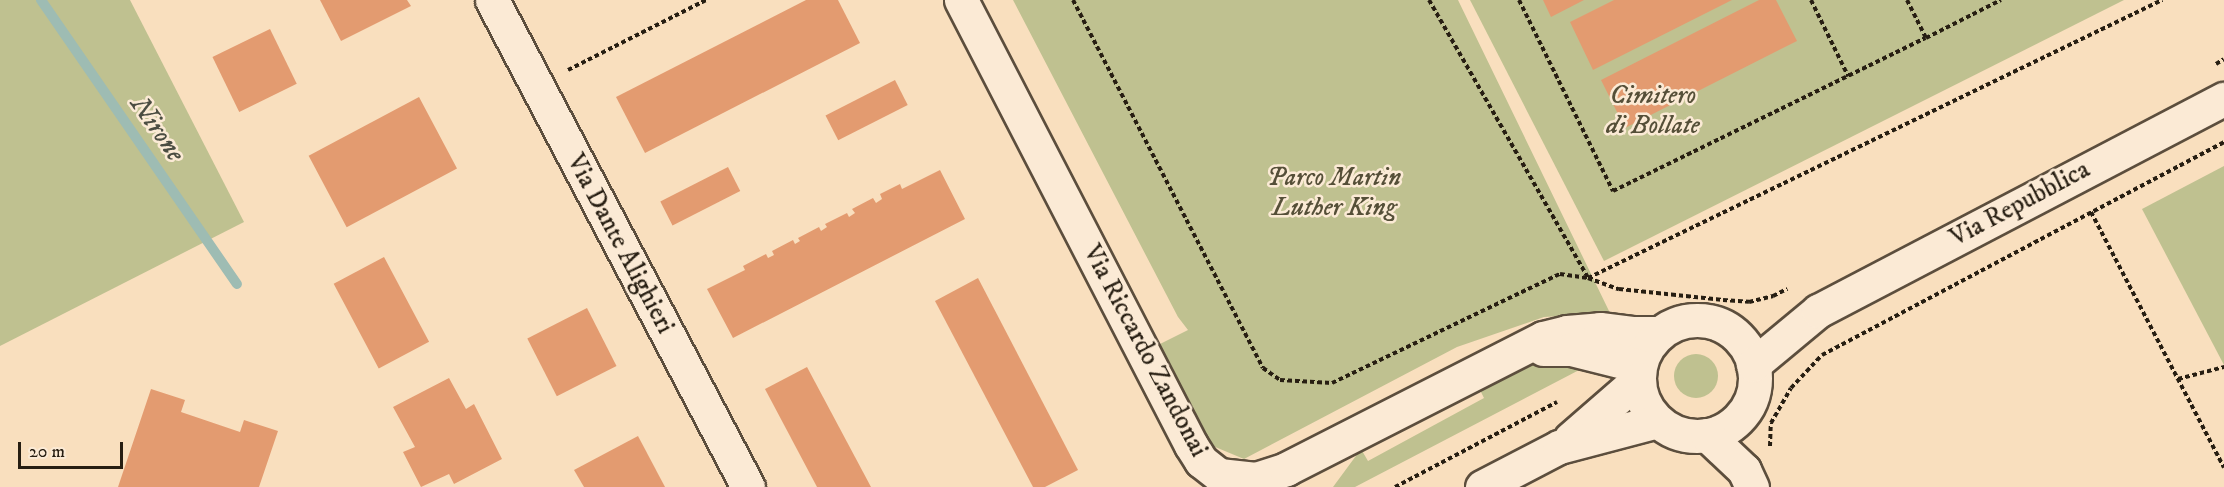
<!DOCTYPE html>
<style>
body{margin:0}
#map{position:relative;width:2224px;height:487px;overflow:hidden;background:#f9dfbe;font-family:"IM FELL DW Pica",serif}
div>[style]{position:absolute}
.green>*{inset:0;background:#bfc190}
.round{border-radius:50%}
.stream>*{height:10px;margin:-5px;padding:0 5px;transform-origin:5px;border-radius:5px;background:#9ebcb3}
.building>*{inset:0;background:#e39b70;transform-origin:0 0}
.path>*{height:4px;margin-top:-2px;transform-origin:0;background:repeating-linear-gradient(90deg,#271e12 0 4.5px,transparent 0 7.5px)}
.roads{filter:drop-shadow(2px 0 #5c4e3d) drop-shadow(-2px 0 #5c4e3d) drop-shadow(0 2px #5c4e3d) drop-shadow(0 -2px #5c4e3d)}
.minor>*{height:33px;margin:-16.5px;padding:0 16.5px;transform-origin:16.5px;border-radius:16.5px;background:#fbead5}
.minor>.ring{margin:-16.5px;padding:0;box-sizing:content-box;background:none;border:33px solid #fbead5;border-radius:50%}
span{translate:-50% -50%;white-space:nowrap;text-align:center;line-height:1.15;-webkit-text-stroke:5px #fbead5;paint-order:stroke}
.park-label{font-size:26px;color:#554f38;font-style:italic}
.street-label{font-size:26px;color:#271e12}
.water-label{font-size:27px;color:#4b4d42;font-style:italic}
.scale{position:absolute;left:18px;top:442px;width:105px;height:27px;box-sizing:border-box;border:3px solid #271e12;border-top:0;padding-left:8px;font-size:18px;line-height:21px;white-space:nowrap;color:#271e12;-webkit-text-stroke:4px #fbead5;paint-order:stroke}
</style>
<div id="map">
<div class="green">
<div style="clip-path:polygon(0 0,130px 0,244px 222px,0 346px)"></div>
<div style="clip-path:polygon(1013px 0,1458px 0,1610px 313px,1544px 317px,1457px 347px,1244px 459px,1208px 444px,1158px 345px,1188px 330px,1178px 317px)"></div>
<div style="clip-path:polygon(1470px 0,2124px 0,1604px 261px)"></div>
<div style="clip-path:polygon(2224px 166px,2224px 365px,2142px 209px)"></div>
<div class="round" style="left:1674px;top:354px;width:44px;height:44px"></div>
<div style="clip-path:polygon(1545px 359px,1583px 368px,1355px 487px,1333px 487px,1361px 449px,1368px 461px,1484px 398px,1479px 388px,1532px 362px)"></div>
</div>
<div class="stream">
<div style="left:41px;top:0;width:345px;rotate:55.4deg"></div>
</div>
<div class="building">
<div style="clip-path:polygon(320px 0,407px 0,411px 6px,341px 41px)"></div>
<div style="clip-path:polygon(806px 0,838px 0,860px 43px,645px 153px,616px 97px)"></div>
<div style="clip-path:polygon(1543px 0,1584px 0,1551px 17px)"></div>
<div style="clip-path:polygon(1614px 0,1732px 0,1593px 70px,1570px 22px)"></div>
<div style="clip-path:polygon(1759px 0,1776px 0,1797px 41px,1625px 128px,1601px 80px)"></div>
<div style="left:270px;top:29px;width:61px;height:64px;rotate:64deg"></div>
<div style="left:895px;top:80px;width:28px;height:78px;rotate:63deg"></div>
<div style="left:419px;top:97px;width:81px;height:125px;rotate:62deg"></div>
<div style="left:728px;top:167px;width:27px;height:76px;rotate:63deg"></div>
<div style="clip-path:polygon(940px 170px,965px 219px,733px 338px,707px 289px,745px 270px,743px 266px,766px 254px,768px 258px,774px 255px,772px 251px,793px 240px,795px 244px,800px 241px,798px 238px,819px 227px,821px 231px,827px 227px,825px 224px,847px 213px,849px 217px,855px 213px,852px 209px,873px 198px,876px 203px,882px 199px,880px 194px,900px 184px,902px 189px)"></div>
<div style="left:384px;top:257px;width:96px;height:57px;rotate:62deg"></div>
<div style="clip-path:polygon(978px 278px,1078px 470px,1045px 487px,1033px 487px,935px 301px)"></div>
<div style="left:587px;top:308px;width:65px;height:67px;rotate:63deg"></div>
<div style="clip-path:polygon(807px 367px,871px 487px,817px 487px,765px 389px)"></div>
<div style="clip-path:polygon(449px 378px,466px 409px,474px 404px,502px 459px,454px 484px,449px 474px,421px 487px,403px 452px,415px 447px,393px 407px)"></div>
<div style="clip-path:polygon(151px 389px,185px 400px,181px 412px,240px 432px,244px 420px,278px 431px,259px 487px,118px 487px)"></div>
<div style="clip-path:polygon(638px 436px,665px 487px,584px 487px,574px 470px)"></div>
</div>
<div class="path">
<div style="left:1073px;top:0;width:414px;rotate:62.7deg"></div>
<div style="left:1263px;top:368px;width:21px;rotate:35deg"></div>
<div style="left:1280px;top:380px;width:52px;rotate:3.3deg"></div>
<div style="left:1332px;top:383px;width:253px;rotate:-25.6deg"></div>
<div style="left:1560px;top:274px;width:28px;rotate:8deg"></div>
<div style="left:1588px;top:278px;width:638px;rotate:-25.84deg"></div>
<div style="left:1429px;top:0;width:320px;rotate:60.2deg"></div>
<div style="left:1588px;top:278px;width:33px;rotate:20deg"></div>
<div style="left:1619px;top:289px;width:105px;rotate:6deg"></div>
<div style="left:1723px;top:300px;width:26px;rotate:4deg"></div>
<div style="left:1749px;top:302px;width:25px;rotate:-14deg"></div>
<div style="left:1773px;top:296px;width:16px;rotate:-27deg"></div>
<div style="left:1519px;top:0;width:213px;rotate:63.8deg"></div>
<div style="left:1613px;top:191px;width:348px;rotate:-26.1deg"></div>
<div style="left:1811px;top:0;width:85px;rotate:64deg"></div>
<div style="left:1907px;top:0;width:42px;rotate:63.4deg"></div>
<div style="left:1926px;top:38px;width:84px;rotate:-26.9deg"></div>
<div style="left:2216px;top:64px;width:9px;rotate:-32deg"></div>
<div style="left:568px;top:70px;width:155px;rotate:-26.9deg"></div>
<div style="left:2091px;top:212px;width:288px;rotate:62.5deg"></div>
<div style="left:2178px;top:379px;width:48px;rotate:-14.6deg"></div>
<div style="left:1770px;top:446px;width:23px;rotate:-88deg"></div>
<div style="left:1771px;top:423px;width:40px;rotate:-60.3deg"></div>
<div style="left:1791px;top:388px;width:45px;rotate:-46.8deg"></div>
<div style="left:1822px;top:355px;width:455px;rotate:-27.9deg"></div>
<div style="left:1395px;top:487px;width:183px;rotate:-27.7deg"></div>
</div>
<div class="roads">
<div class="minor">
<div style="left:492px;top:0;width:550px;rotate:62.27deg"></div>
<div style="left:961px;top:0;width:501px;rotate:62.67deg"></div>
<div style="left:1191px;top:445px;width:19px;rotate:58deg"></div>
<div style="left:1201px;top:461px;width:23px;rotate:38deg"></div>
<div style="left:1219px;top:475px;width:37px;rotate:6deg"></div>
<div style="left:1256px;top:479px;width:32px;rotate:-18deg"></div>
<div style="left:1286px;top:469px;width:288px;rotate:-27deg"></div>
<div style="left:1543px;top:338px;width:25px;rotate:-14deg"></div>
<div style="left:1567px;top:332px;width:33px;rotate:-5deg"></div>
<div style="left:1600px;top:329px;width:34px;rotate:7deg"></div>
<div style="left:1634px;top:333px;width:26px"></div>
<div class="ring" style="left:1639px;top:320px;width:83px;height:83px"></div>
<div style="left:1543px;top:349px;width:28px"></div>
<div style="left:1571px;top:349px;width:70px;rotate:14deg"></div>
<div style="left:1753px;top:365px;width:85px;rotate:-39.7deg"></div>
<div style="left:1818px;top:311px;width:458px;rotate:-27.6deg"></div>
<div style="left:1707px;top:435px;width:51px;rotate:43.4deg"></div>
<div style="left:1744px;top:470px;width:19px;rotate:65deg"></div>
<div style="left:1570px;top:439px;width:91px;rotate:-41deg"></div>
<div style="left:1482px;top:487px;width:87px;rotate:-27.5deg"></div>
<div style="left:1559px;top:447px;width:102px;rotate:-14.7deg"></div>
</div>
</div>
<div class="park-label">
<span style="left:1653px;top:111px">Cimitero<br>di Bollate</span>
<span style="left:1334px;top:193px">Parco Martin<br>Luther King</span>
</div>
<div class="street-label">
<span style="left:2020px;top:204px;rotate:-28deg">Via Repubblica</span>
<span style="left:620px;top:244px;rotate:62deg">Via Dante Alighieri</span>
<span style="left:1145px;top:351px;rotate:62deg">Via Riccardo Zandonai</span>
</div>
<div class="water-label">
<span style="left:157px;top:129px;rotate:55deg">Nirone</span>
</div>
<div class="scale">20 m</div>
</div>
